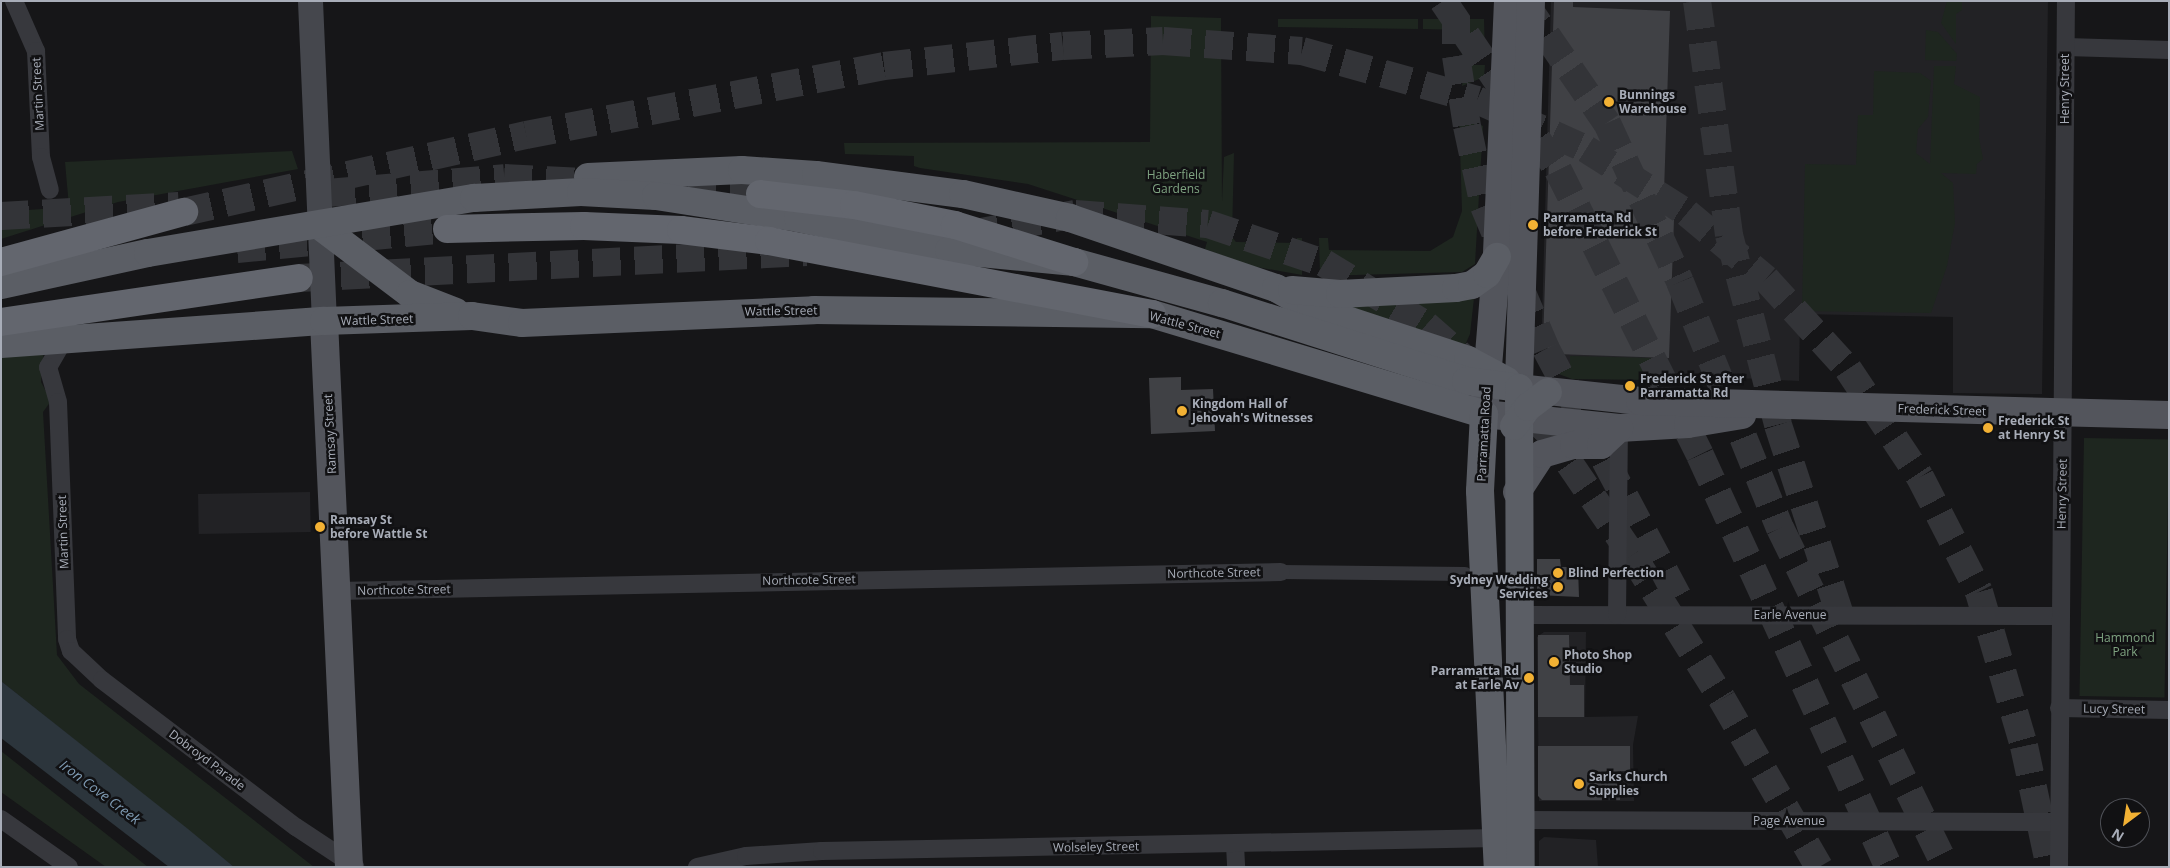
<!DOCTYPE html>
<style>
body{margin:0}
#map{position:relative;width:2170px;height:868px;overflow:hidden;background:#161618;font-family:"Open Sans",sans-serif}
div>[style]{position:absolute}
.built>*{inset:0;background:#222225;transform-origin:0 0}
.green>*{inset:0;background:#1e261f;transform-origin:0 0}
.water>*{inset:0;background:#2c353c}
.building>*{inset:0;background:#404145}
.motorway-tunnel>*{height:28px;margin-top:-14px;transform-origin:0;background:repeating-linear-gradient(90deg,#333438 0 28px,transparent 0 42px)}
.pedestrian>*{height:14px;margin:-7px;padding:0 7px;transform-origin:7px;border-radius:7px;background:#37383d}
.minor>*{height:18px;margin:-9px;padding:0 9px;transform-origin:9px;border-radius:9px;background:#37383d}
.secondary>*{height:25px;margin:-12.5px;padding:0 12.5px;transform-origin:12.5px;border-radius:12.5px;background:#45474d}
.primary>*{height:28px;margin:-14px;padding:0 14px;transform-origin:14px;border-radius:14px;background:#53555c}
.trunk>*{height:28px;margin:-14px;padding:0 14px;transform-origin:14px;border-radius:14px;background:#5b5e65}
.motorway>*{height:28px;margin:-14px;padding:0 14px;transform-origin:14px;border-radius:14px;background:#63666e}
.dots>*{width:14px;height:14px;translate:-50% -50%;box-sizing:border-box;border:2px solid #111113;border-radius:50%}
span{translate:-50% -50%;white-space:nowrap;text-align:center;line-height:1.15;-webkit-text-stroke:5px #111113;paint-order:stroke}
.street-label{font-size:12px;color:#a8adb8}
.poi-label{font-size:12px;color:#a8adb8;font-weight:700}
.left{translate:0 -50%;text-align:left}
.right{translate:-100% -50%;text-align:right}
.park-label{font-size:12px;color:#7fa381}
.water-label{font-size:14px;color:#7f9bb3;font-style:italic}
.frame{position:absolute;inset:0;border:2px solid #a8adb8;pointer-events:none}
.north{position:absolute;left:2100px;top:798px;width:50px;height:50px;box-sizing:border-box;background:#111113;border:1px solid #4d4f55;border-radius:50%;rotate:211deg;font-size:14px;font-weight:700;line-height:20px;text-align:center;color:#a8adb8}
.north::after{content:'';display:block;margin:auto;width:18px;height:22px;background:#f2b134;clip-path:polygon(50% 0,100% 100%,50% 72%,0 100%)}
</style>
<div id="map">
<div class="built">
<div style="clip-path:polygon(1551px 1px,2048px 1px,2042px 394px,1953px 393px,1953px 317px,1800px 314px,1799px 381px,1549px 369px,1541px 355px)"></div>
<div style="left:310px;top:492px;width:40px;height:112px;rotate:89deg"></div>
<div style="clip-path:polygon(1544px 632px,1586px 632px,1585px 717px,1638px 716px,1633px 745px,1634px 801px,1539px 801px,1537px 637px)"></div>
<div style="clip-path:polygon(1544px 837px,1596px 840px,1598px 867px,1539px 867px,1539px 841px)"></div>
</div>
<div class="green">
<div style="clip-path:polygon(1947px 1px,1962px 1px,1962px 10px,1956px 14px,1956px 44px,1941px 23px)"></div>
<div style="clip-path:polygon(1151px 16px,1221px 18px,1222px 202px,1224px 157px,1234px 153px,1232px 237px,1236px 242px,1297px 243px,1297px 238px,1302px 238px,1302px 275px,1251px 266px,1205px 249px,1207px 242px,1028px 184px,920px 168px,914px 166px,914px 156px,845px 154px,844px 143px,1150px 142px)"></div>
<div style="clip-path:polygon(1278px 19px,1418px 19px,1418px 29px,1278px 27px)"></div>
<div style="clip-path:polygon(1423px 19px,1484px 19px,1485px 56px,1462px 55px,1463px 30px,1423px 29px)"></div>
<div style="clip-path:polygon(1926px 30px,1938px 32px,1957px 54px,1956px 61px,1925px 60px)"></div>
<div style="clip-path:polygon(1465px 65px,1485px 65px,1484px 77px,1462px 86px)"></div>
<div style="clip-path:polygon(1934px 66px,1956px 66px,1954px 84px,1980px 97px,1979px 138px,1983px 159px,1977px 164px,1976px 174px,1941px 173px,1953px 183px,1955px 223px,1947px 266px,1931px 313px,1802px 311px,1805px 164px,1856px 165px,1858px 115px,1873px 115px,1874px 71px,1920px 73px,1931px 81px,1928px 117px,1918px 129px,1916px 153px,1930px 164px)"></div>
<div style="clip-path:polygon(1459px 116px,1483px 126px,1475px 264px,1462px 272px,1320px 276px,1319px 238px,1328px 238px,1329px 250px,1430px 251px,1453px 237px,1462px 211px)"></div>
<div style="clip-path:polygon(292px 151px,298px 169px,118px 202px,1px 239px,1px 212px,69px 207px,65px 162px)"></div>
<div style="clip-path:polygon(1474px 298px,1470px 334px,1462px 352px,1341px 303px)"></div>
<div style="clip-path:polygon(44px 351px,41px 382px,51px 401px,43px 412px,57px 655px,79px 684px,314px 867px,234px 867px,1px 681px,1px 353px)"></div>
<div style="clip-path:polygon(1570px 356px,1652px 358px,1651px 374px,1727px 375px,1730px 381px,1572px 379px,1548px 370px,1541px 363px,1570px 368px)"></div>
<div style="left:2084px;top:438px;width:85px;height:258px;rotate:1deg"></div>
<div style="clip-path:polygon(1px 751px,148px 867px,106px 867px,1px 792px)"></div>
</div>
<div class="water">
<div style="clip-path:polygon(1px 681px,188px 829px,234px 867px,169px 867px,1px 738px)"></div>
</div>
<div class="building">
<div style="clip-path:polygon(1554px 1px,1573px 1px,1573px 7px,1670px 11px,1664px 192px,1675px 192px,1669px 358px,1556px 354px,1543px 344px)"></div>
<div style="clip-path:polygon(1181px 377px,1181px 390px,1213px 389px,1215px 431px,1151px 434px,1149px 378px)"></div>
<div style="clip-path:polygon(1537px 559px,1560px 559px,1561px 567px,1578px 567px,1579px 597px,1537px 595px)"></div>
<div style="clip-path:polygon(1538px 635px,1569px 635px,1570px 685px,1584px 685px,1584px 717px,1538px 717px)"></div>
<div style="clip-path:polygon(1538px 746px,1630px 746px,1630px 771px,1620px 771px,1620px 800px,1542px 800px,1538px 796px)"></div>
</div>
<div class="motorway-tunnel">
<div style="left:1443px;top:1px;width:204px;rotate:55.8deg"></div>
<div style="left:1558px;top:170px;width:318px;rotate:63.5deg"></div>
<div style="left:1700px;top:455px;width:453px;rotate:65.4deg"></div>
<div style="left:1523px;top:1px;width:148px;rotate:55.5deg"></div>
<div style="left:1607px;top:123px;width:175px;rotate:65.3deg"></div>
<div style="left:1680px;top:282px;width:266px;rotate:67.9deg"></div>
<div style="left:1780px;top:528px;width:377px;rotate:63.9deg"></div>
<div style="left:1697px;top:1px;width:236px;rotate:82.2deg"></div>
<div style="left:1729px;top:235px;width:196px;rotate:75.5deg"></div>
<div style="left:1778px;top:425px;width:197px;rotate:71.9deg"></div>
<div style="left:1456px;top:16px;width:40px;rotate:90deg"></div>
<div style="left:1456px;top:56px;width:71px;rotate:81.1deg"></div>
<div style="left:1467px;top:126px;width:82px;rotate:78deg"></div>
<div style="left:1484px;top:206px;width:41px;rotate:67.2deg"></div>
<div style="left:646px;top:185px;width:114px;rotate:4.5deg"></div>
<div style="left:327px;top:193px;width:178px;rotate:-4.8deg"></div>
<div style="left:504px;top:178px;width:79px;rotate:2.9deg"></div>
<div style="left:184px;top:212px;width:351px;rotate:-12.7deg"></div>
<div style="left:526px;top:135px;width:365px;rotate:-10.9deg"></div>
<div style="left:884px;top:66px;width:180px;rotate:-6.4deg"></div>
<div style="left:1063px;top:46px;width:100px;rotate:-2.9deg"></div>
<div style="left:1163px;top:41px;width:139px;rotate:4.1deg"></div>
<div style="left:1302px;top:51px;width:182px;rotate:15.6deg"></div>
<div style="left:1477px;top:100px;width:120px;rotate:24.2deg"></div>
<div style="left:1586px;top:149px;width:120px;rotate:32.4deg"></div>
<div style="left:1687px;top:213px;width:103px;rotate:39.9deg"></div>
<div style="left:1766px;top:279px;width:122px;rotate:47.7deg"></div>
<div style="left:1848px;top:369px;width:130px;rotate:56.3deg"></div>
<div style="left:1920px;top:477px;width:129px;rotate:62.8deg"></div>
<div style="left:1979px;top:592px;width:160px;rotate:73.7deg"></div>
<div style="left:2024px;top:746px;width:124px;rotate:77.9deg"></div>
<div style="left:1px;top:216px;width:178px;rotate:-3.2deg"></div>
<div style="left:971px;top:234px;width:106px;rotate:-10.9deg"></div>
<div style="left:1075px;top:214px;width:133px;rotate:4.3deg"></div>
<div style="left:1208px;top:224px;width:122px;rotate:18.6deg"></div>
<div style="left:1324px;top:263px;width:119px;rotate:31.3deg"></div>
<div style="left:1426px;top:325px;width:53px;rotate:41.2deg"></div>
<div style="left:237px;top:249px;width:211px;rotate:-5.4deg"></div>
<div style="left:299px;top:278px;width:508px;rotate:-2.94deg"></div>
<div style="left:1520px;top:288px;width:66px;rotate:66.9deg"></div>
<div style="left:1546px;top:349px;width:285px;rotate:62deg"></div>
<div style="left:1523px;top:410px;width:30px;rotate:40deg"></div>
<div style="left:1546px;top:429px;width:153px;rotate:55.7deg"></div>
<div style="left:1632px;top:555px;width:170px;rotate:58deg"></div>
<div style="left:1722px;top:699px;width:194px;rotate:60deg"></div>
</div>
<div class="pedestrian">
<div style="left:1281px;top:572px;width:184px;rotate:0.6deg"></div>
</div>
<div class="minor">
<div style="left:14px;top:1px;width:55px;rotate:66.3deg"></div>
<div style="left:36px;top:51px;width:106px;rotate:87.3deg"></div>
<div style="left:41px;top:157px;width:34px;rotate:75deg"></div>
<div style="left:2066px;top:47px;width:103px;rotate:1.7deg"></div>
<div style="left:65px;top:338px;width:34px;rotate:120deg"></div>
<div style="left:48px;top:367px;width:36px;rotate:74deg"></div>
<div style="left:58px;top:402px;width:237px;rotate:87.8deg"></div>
<div style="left:67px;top:639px;width:13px;rotate:72deg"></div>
<div style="left:71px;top:651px;width:42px;rotate:43.1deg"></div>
<div style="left:102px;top:680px;width:243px;rotate:37.2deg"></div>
<div style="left:296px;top:827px;width:71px;rotate:33.5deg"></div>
<div style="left:337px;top:591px;width:944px;rotate:-1.15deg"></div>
<div style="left:1520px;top:615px;width:539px;rotate:0.11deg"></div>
<div style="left:1617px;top:615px;width:187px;rotate:-89.4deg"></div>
<div style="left:2059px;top:708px;width:110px;rotate:1deg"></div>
<div style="left:1px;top:819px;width:83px;rotate:35.2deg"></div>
<div style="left:1520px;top:820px;width:538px;rotate:0.21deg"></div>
<div style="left:1235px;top:845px;width:22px;rotate:87deg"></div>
<div style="left:697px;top:867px;width:50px;rotate:-12.7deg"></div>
<div style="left:746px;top:856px;width:76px;rotate:-3.8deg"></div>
<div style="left:822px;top:851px;width:675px;rotate:-1.1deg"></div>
<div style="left:2059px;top:867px;width:866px;rotate:-89.54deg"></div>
</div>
<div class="secondary">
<div style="left:310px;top:1px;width:320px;rotate:87.5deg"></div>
</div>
<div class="primary">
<div style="left:1508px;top:1px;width:256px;rotate:92.5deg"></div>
<div style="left:1497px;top:257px;width:158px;rotate:94.7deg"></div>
<div style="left:1484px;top:414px;width:136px;rotate:5.9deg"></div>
<div style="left:1619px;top:428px;width:69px;rotate:-3.3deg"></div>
<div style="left:1688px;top:424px;width:55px;rotate:-9.5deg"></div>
<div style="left:1531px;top:1px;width:387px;rotate:91.8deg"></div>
<div style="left:1519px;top:388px;width:122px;rotate:6.1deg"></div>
<div style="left:1640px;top:401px;width:529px;rotate:1.52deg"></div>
<div style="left:324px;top:321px;width:547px;rotate:87.38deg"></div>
<div style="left:1517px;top:492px;width:45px;rotate:-56.7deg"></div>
<div style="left:1542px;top:454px;width:33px;rotate:-16deg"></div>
<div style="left:1574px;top:445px;width:27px"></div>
<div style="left:1601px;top:445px;width:25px;rotate:-43deg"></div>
</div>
<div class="trunk">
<div style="left:588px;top:177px;width:154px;rotate:-2.6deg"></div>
<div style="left:742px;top:170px;width:74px;rotate:3.9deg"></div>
<div style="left:816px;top:175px;width:148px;rotate:7.4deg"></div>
<div style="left:963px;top:194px;width:110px;rotate:12.6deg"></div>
<div style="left:1070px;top:218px;width:218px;rotate:18.8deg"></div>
<div style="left:1276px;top:288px;width:40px;rotate:29.7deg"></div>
<div style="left:1311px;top:308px;width:165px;rotate:18.3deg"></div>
<div style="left:1468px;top:360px;width:44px;rotate:28.3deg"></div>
<div style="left:320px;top:226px;width:113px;rotate:37.1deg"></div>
<div style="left:410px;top:294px;width:49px;rotate:21.4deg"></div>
<div style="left:1px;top:285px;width:150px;rotate:-12.3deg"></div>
<div style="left:148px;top:253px;width:331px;rotate:-9.6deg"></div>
<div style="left:474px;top:198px;width:107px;rotate:-3.2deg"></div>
<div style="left:581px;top:192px;width:75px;rotate:3.1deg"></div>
<div style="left:656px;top:196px;width:144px;rotate:8.8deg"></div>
<div style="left:798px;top:218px;width:154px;rotate:12deg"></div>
<div style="left:949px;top:250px;width:126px;rotate:5.5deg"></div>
<div style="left:1074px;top:262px;width:154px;rotate:15.5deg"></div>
<div style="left:1222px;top:303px;width:256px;rotate:17.7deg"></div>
<div style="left:1466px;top:381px;width:53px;rotate:7.5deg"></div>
<div style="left:1292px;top:290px;width:48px;rotate:4.8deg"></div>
<div style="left:1340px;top:294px;width:116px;rotate:-3deg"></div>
<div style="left:1456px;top:288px;width:16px;rotate:-11deg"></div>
<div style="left:1472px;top:285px;width:19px;rotate:-36deg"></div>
<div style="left:1487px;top:274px;width:20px;rotate:-60deg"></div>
<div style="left:1px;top:344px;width:324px;rotate:-4.1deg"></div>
<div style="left:324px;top:321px;width:148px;rotate:-1.9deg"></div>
<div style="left:472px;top:316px;width:50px;rotate:8deg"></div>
<div style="left:522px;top:323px;width:292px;rotate:-2.5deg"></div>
<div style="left:814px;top:310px;width:338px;rotate:0.7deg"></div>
<div style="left:1152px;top:314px;width:347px;rotate:16.8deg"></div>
<div style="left:1484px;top:414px;width:77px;rotate:93deg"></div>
<div style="left:1480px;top:491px;width:376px;rotate:87.3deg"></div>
<div style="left:1519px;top:388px;width:479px;rotate:89.8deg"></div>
<div style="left:1514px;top:426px;width:24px;rotate:-54deg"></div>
<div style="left:1528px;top:407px;width:25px;rotate:-37deg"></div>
</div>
<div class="motorway">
<div style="left:760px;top:194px;width:95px;rotate:6.7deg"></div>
<div style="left:854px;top:205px;width:103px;rotate:11.2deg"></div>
<div style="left:955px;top:225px;width:125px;rotate:17.3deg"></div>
<div style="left:447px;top:229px;width:137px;rotate:-1.3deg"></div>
<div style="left:584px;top:226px;width:97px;rotate:2.4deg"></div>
<div style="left:681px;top:230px;width:89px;rotate:7.1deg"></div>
<div style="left:769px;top:241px;width:390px;rotate:10.8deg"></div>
<div style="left:1px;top:262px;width:190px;rotate:-15.3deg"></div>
<div style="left:1px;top:322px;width:301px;rotate:-8.4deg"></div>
</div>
<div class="dots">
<div style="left:1609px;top:102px;background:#f2b134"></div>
<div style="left:1533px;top:225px;background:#f2b134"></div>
<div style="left:1630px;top:386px;background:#f2b134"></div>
<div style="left:1182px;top:411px;background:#f2b134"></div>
<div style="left:1988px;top:428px;background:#f2b134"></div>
<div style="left:320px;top:527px;background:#f2b134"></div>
<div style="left:1558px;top:573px;background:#f2b134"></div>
<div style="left:1558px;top:587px;background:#f2b134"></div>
<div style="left:1554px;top:662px;background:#f2b134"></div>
<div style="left:1529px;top:678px;background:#f2b134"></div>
<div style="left:1579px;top:784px;background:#f2b134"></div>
</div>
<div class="street-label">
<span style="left:2065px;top:89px;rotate:-90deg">Henry Street</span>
<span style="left:38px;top:94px;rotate:-93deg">Martin Street</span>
<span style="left:781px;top:311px;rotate:-1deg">Wattle Street</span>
<span style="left:377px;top:320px;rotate:-2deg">Wattle Street</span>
<span style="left:1185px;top:325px;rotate:15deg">Wattle Street</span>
<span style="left:1942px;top:410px;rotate:2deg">Frederick Street</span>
<span style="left:330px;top:434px;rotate:-93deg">Ramsay Street</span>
<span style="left:1484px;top:434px;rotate:-87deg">Parramatta Road</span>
<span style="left:2062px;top:494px;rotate:-89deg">Henry Street</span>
<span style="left:63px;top:532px;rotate:-92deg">Martin Street</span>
<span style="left:1214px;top:573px;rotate:-1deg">Northcote Street</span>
<span style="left:809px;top:580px;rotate:-1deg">Northcote Street</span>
<span style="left:404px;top:590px;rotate:-1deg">Northcote Street</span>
<span style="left:1790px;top:615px">Earle Avenue</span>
<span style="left:2114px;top:709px;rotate:1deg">Lucy Street</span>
<span style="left:207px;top:760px;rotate:37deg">Dobroyd Parade</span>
<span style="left:1789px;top:821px">Page Avenue</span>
<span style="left:1096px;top:847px;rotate:-1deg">Wolseley Street</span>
</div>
<div class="poi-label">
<span class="left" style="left:1619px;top:102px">Bunnings<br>Warehouse</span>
<span class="left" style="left:1543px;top:225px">Parramatta Rd<br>before Frederick St</span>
<span class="left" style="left:1640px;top:386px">Frederick St after<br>Parramatta Rd</span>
<span class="left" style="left:1192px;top:411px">Kingdom Hall of<br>Jehovah's Witnesses</span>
<span class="left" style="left:1998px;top:428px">Frederick St<br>at Henry St</span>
<span class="left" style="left:330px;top:527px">Ramsay St<br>before Wattle St</span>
<span class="left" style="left:1568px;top:573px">Blind Perfection</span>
<span class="right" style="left:1548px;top:587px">Sydney Wedding<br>Services</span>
<span class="left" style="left:1564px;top:662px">Photo Shop<br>Studio</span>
<span class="right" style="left:1519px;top:678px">Parramatta Rd<br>at Earle Av</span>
<span class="left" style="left:1589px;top:784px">Sarks Church<br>Supplies</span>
</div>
<div class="park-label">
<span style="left:1176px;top:182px">Haberfield<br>Gardens</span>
<span style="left:2125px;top:645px">Hammond<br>Park</span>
</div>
<div class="water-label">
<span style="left:100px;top:792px;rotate:37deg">Iron Cove Creek</span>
</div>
<div class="frame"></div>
<div class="north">N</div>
</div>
